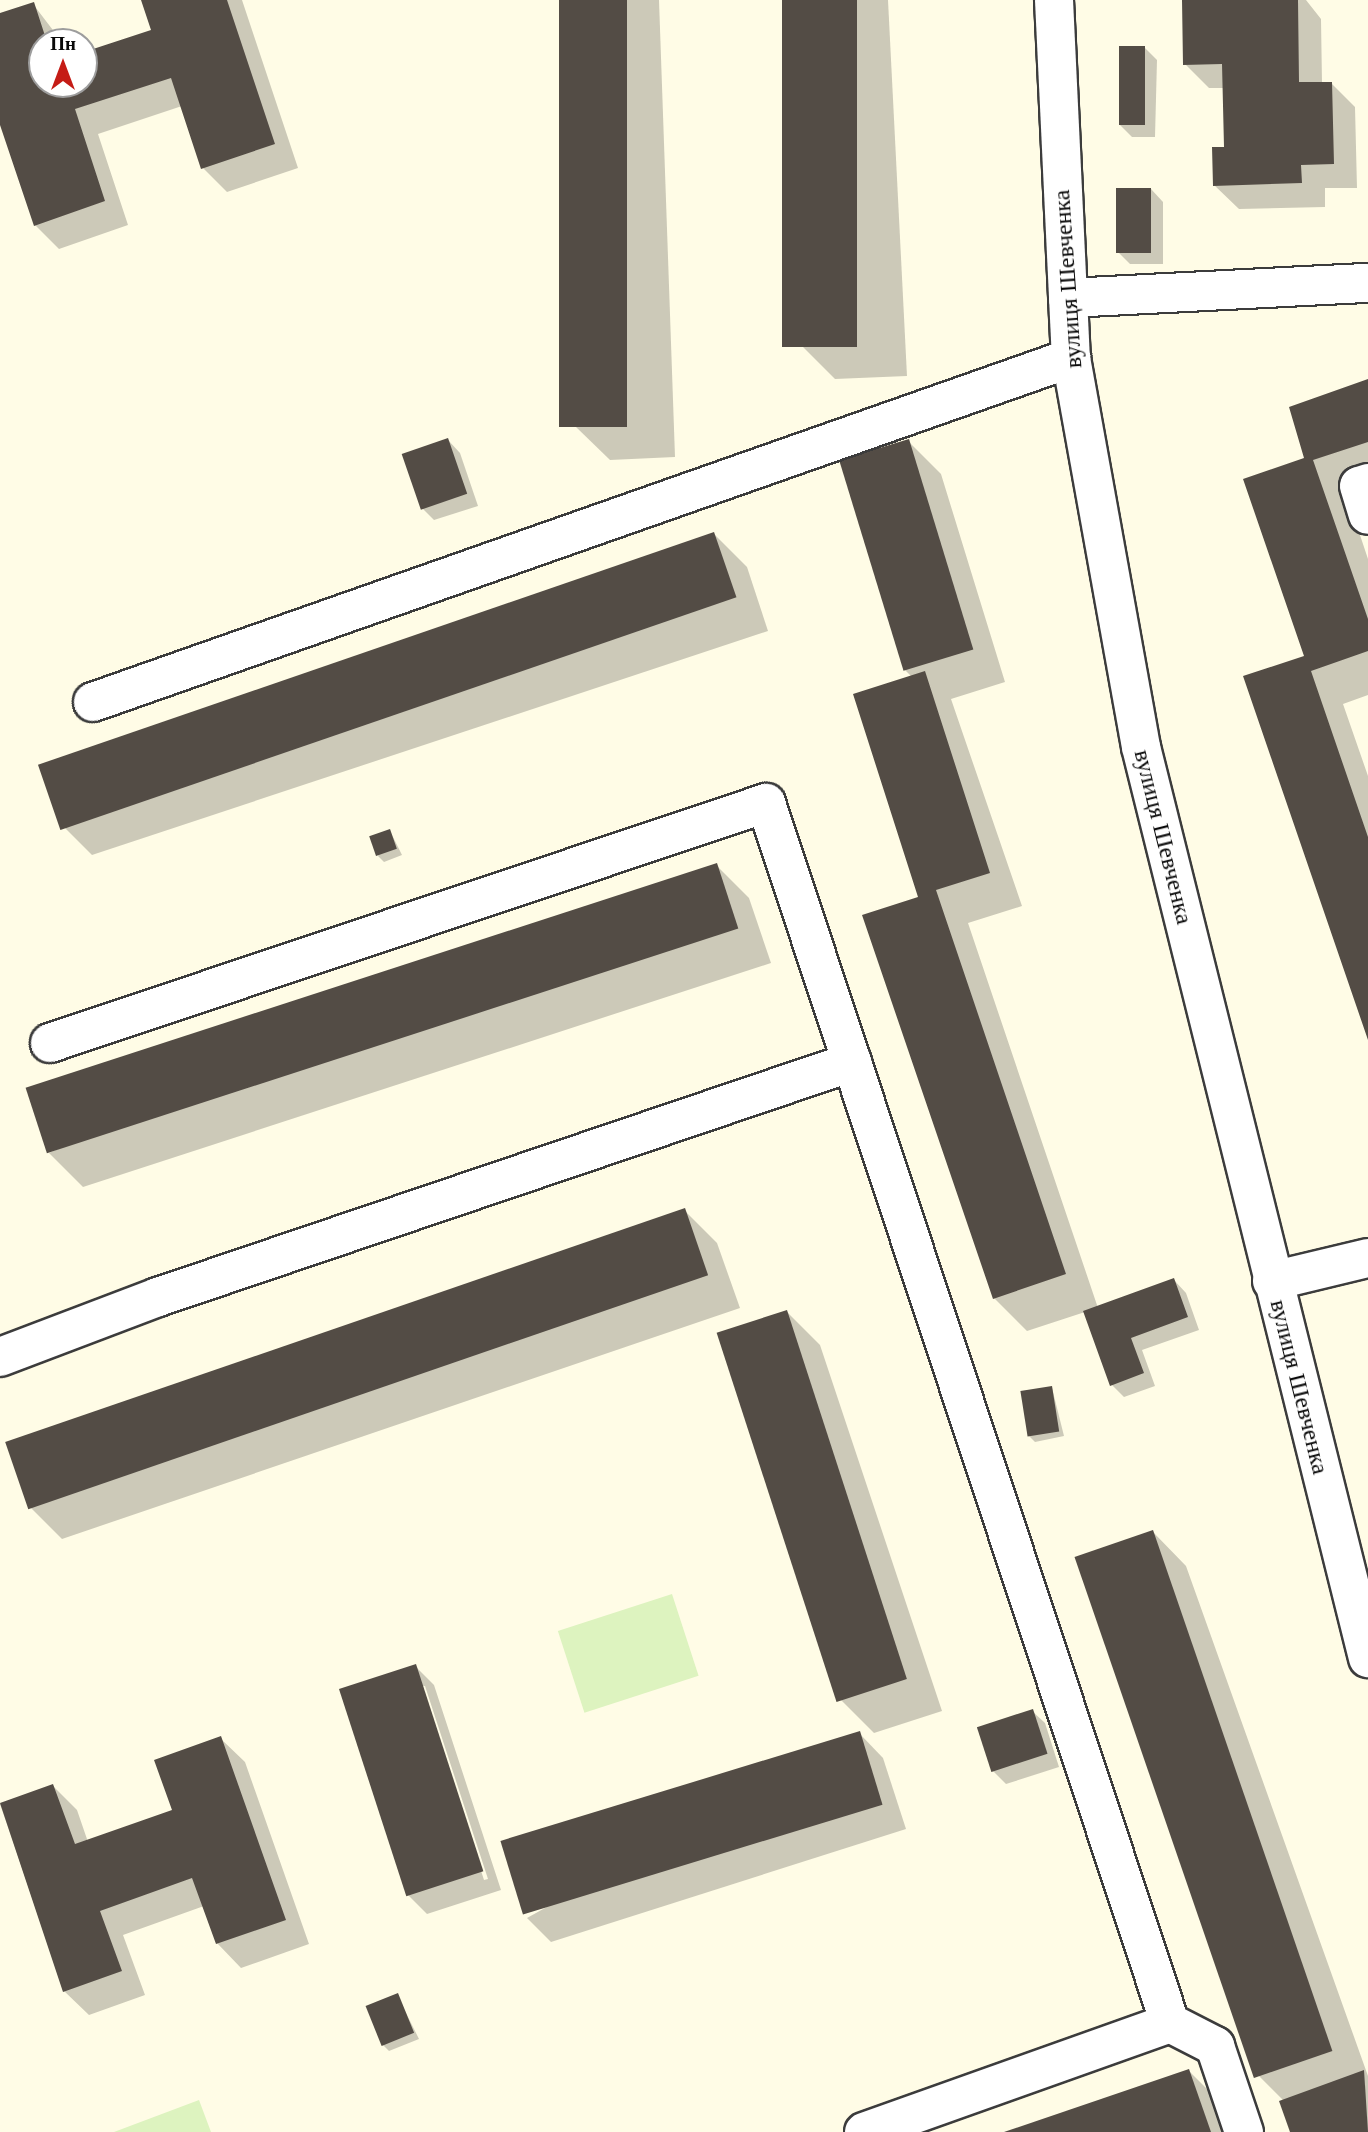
<!DOCTYPE html>
<meta charset="utf-8">
<style>
body{margin:0}
#map{position:relative;width:1368px;height:2132px;overflow:hidden;background:#fffce6;font-family:"Times New Roman",serif}
div>[style]{position:absolute}
.pitch>*{inset:0;background:#ddf3bf;transform-origin:0 0}
.shadow>*{inset:0;background:#0003}
.building>*{inset:0;background:#534c45;transform-origin:0 0}
.roads{filter:drop-shadow(2px 0 #3c3c3c) drop-shadow(-2px 0 #3c3c3c) drop-shadow(0 2px #3c3c3c) drop-shadow(0 -2px #3c3c3c)}
.minor>*{height:38px;margin:-19px;padding:0 19px;transform-origin:19px;border-radius:19px;background:#fff}
span{translate:-50% -50%;white-space:nowrap;text-align:center;line-height:1.15;-webkit-text-stroke:7px #fff;paint-order:stroke}
.street-label{font-size:24px;color:#090909}
.north{position:absolute;left:28px;top:28px;width:70px;height:70px;box-sizing:border-box;background:#fff;border:2px solid #9d9d9d;border-radius:50%;rotate:0deg;font-size:19px;font-weight:700;line-height:28px;text-align:center;color:#090909}
.north::after{content:'';display:block;margin:auto;width:24px;height:32px;background:#c51c16;clip-path:polygon(50% 0,100% 100%,50% 72%,0 100%)}
</style>
<div id="map">
<div class="pitch">
<div style="left:672px;top:1594px;width:86px;height:120px;rotate:72deg"></div>
<div style="clip-path:polygon(199px 2100px,211px 2132px,114px 2132px)"></div>
</div>
<div class="shadow">
<div style="clip-path:polygon(143px 0,242px 0,298px 168px,227px 192px,203px 168px,182px 106px,98px 134px,128px 225px,59px 249px,35px 225px,0 119px,0 15px,33px 4px,62px 42px,42px 42px,42px 84px,84px 84px,84px 54px,153px 31px)"></div>
<div style="clip-path:polygon(561px 0,659px 0,675px 457px,610px 460px,576px 427px)"></div>
<div style="clip-path:polygon(784px 0,888px 0,907px 376px,835px 379px,802px 346px)"></div>
<div style="clip-path:polygon(1184px 0,1306px 0,1321px 19px,1322px 83px,1331px 83px,1355px 107px,1357px 188px,1325px 188px,1325px 207px,1239px 209px,1214px 185px,1226px 148px,1225px 88px,1209px 88px,1185px 64px)"></div>
<div style="clip-path:polygon(1145px 48px,1157px 60px,1155px 137px,1132px 137px,1119px 124px)"></div>
<div style="clip-path:polygon(1151px 189px,1163px 202px,1163px 264px,1130px 264px,1118px 252px)"></div>
<div style="clip-path:polygon(1368px 381px,1368px 486px,1346px 493px,1368px 559px,1368px 695px,1343px 704px,1368px 776px,1368px 1036px,1306px 657px,1306px 459px)"></div>
<div style="clip-path:polygon(448px 440px,460px 453px,478px 506px,434px 520px,422px 508px)"></div>
<div style="clip-path:polygon(908px 441px,941px 474px,1005px 682px,951px 699px,1022px 906px,968px 923px,1098px 1308px,1174px 1280px,1186px 1293px,1199px 1330px,1142px 1350px,1155px 1386px,1124px 1397px,1112px 1385px,1085px 1312px,1027px 1331px,994px 1298px,920px 898px,912px 677px,905px 670px)"></div>
<div style="clip-path:polygon(714px 534px,747px 567px,768px 631px,92px 855px,59px 822px)"></div>
<div style="clip-path:polygon(390px 831px,402px 855px,384px 862px,378px 856px)"></div>
<div style="clip-path:polygon(716px 865px,749px 898px,771px 963px,83px 1187px,49px 1153px)"></div>
<div style="clip-path:polygon(684px 1210px,717px 1243px,740px 1308px,62px 1539px,29px 1506px)"></div>
<div style="clip-path:polygon(787px 1312px,820px 1345px,942px 1711px,874px 1733px,841px 1700px)"></div>
<div style="clip-path:polygon(1052px 1388px,1064px 1436px,1035px 1442px,1029px 1436px)"></div>
<div style="clip-path:polygon(1153px 1532px,1186px 1566px,1368px 2076px,1368px 2132px,1292px 2132px,1284px 2101px,1259px 2076px)"></div>
<div style="clip-path:polygon(evenodd,415px 1666px,434px 1685px,501px 1890px,427px 1914px,408px 1895px,415px 1666px,421px 1686px,425px 1686px,488px 1879px,484px 1880px,421px 1686px)"></div>
<div style="clip-path:polygon(1032px 1711px,1045px 1723px,1059px 1767px,1006px 1784px,993px 1771px)"></div>
<div style="clip-path:polygon(859px 1733px,883px 1758px,906px 1829px,551px 1942px,527px 1918px)"></div>
<div style="clip-path:polygon(220px 1738px,245px 1762px,309px 1944px,241px 1968px,217px 1943px,204px 1906px,123px 1935px,145px 1995px,89px 2015px,64px 1991px,0 1804px,53px 1786px,77px 1810px,88px 1842px,174px 1811px)"></div>
<div style="clip-path:polygon(397px 1995px,419px 2039px,389px 2051px,383px 2045px)"></div>
<div style="clip-path:polygon(1189px 2071px,1222px 2104px,1232px 2132px,1008px 2132px)"></div>
</div>
<div class="building">
<div style="clip-path:polygon(141px 0,227px 0,275px 144px,201px 169px,171px 78px,75px 109px,105px 201px,34px 226px,0 125px,0 13px,34px 2px,47px 42px,42px 42px,42px 84px,84px 84px,84px 52px,151px 30px)"></div>
<div style="left:559px;top:0;width:68px;height:427px"></div>
<div style="left:782px;top:0;width:75px;height:347px"></div>
<div style="clip-path:polygon(1182px 0,1298px 0,1299px 82px,1332px 82px,1334px 164px,1301px 165px,1302px 183px,1213px 186px,1212px 147px,1224px 147px,1222px 64px,1183px 65px)"></div>
<div style="left:1119px;top:46px;width:26px;height:79px"></div>
<div style="left:1116px;top:188px;width:35px;height:65px"></div>
<div style="clip-path:polygon(1368px 379px,1368px 442px,1313px 460px,1368px 619px,1368px 651px,1311px 671px,1368px 837px,1368px 1040px,1243px 676px,1304px 656px,1243px 479px,1304px 458px,1289px 407px)"></div>
<div style="left:448px;top:438px;width:59px;height:49px;rotate:71deg"></div>
<div style="left:909px;top:439px;width:220px;height:73px;rotate:73deg"></div>
<div style="left:714px;top:532px;width:69px;height:715px;rotate:71deg"></div>
<div style="clip-path:polygon(925px 671px,990px 873px,936px 890px,1066px 1274px,993px 1299px,862px 915px,918px 897px,853px 694px)"></div>
<div style="left:390px;top:829px;width:21px;height:22px;rotate:71deg"></div>
<div style="left:717px;top:863px;width:69px;height:727px;rotate:72deg"></div>
<div style="left:685px;top:1208px;width:71px;height:719px;rotate:71deg"></div>
<div style="clip-path:polygon(1174px 1278px,1188px 1317px,1131px 1338px,1144px 1373px,1110px 1386px,1083px 1311px)"></div>
<div style="left:787px;top:1310px;width:388px;height:74px;rotate:72deg"></div>
<div style="left:1052px;top:1386px;width:46px;height:32px;rotate:81deg"></div>
<div style="left:1153px;top:1530px;width:551px;height:83px;rotate:71deg"></div>
<div style="left:416px;top:1664px;width:218px;height:81px;rotate:72deg"></div>
<div style="left:1033px;top:1709px;width:47px;height:59px;rotate:72deg"></div>
<div style="left:860px;top:1731px;width:77px;height:376px;rotate:73deg"></div>
<div style="clip-path:polygon(221px 1736px,286px 1920px,216px 1944px,192px 1878px,100px 1911px,122px 1971px,63px 1992px,0 1803px,53px 1784px,75px 1844px,172px 1810px,154px 1760px)"></div>
<div style="left:398px;top:1993px;width:43px;height:35px;rotate:68deg"></div>
<div style="clip-path:polygon(1189px 2069px,1211px 2132px,1004px 2132px)"></div>
<div style="clip-path:polygon(1364px 2070px,1368px 2132px,1290px 2132px,1279px 2101px)"></div>
</div>
<div class="roads">
<div class="minor">
<div style="left:1054px;top:0;width:358px;rotate:87.3deg"></div>
<div style="left:1071px;top:358px;width:395px;rotate:79.8deg"></div>
<div style="left:1141px;top:747px;width:939px;rotate:76.01deg"></div>
<div style="left:1068px;top:298px;width:300px;rotate:-2.9deg"></div>
<div style="left:1368px;top:483px;width:9px;rotate:162deg"></div>
<div style="left:1359px;top:486px;width:30px;rotate:73deg"></div>
<div style="left:93px;top:702px;width:1037px;rotate:-19.38deg"></div>
<div style="left:50px;top:1043px;width:755px;rotate:-18.53deg"></div>
<div style="left:766px;top:803px;width:1285px;rotate:71.68deg"></div>
<div style="left:1170px;top:2023px;width:51px;rotate:27.1deg"></div>
<div style="left:1215px;top:2046px;width:91px;rotate:71.4deg"></div>
<div style="left:1272px;top:1281px;width:99px;rotate:-13.5deg"></div>
<div style="left:0;top:1357px;width:169px;rotate:-20.8deg"></div>
<div style="left:158px;top:1297px;width:733px;rotate:-18.71deg"></div>
<div style="left:864px;top:2132px;width:325px;rotate:-19.6deg"></div>
</div>
</div>
<div class="street-label">
<span style="left:1068px;top:279px;rotate:-94deg">вулиця Шевченка</span>
<span style="left:1163px;top:837px;rotate:76deg">вулиця Шевченка</span>
<span style="left:1299px;top:1387px;rotate:76deg">вулиця Шевченка</span>
</div>
<div class="north">Пн</div>
</div>
